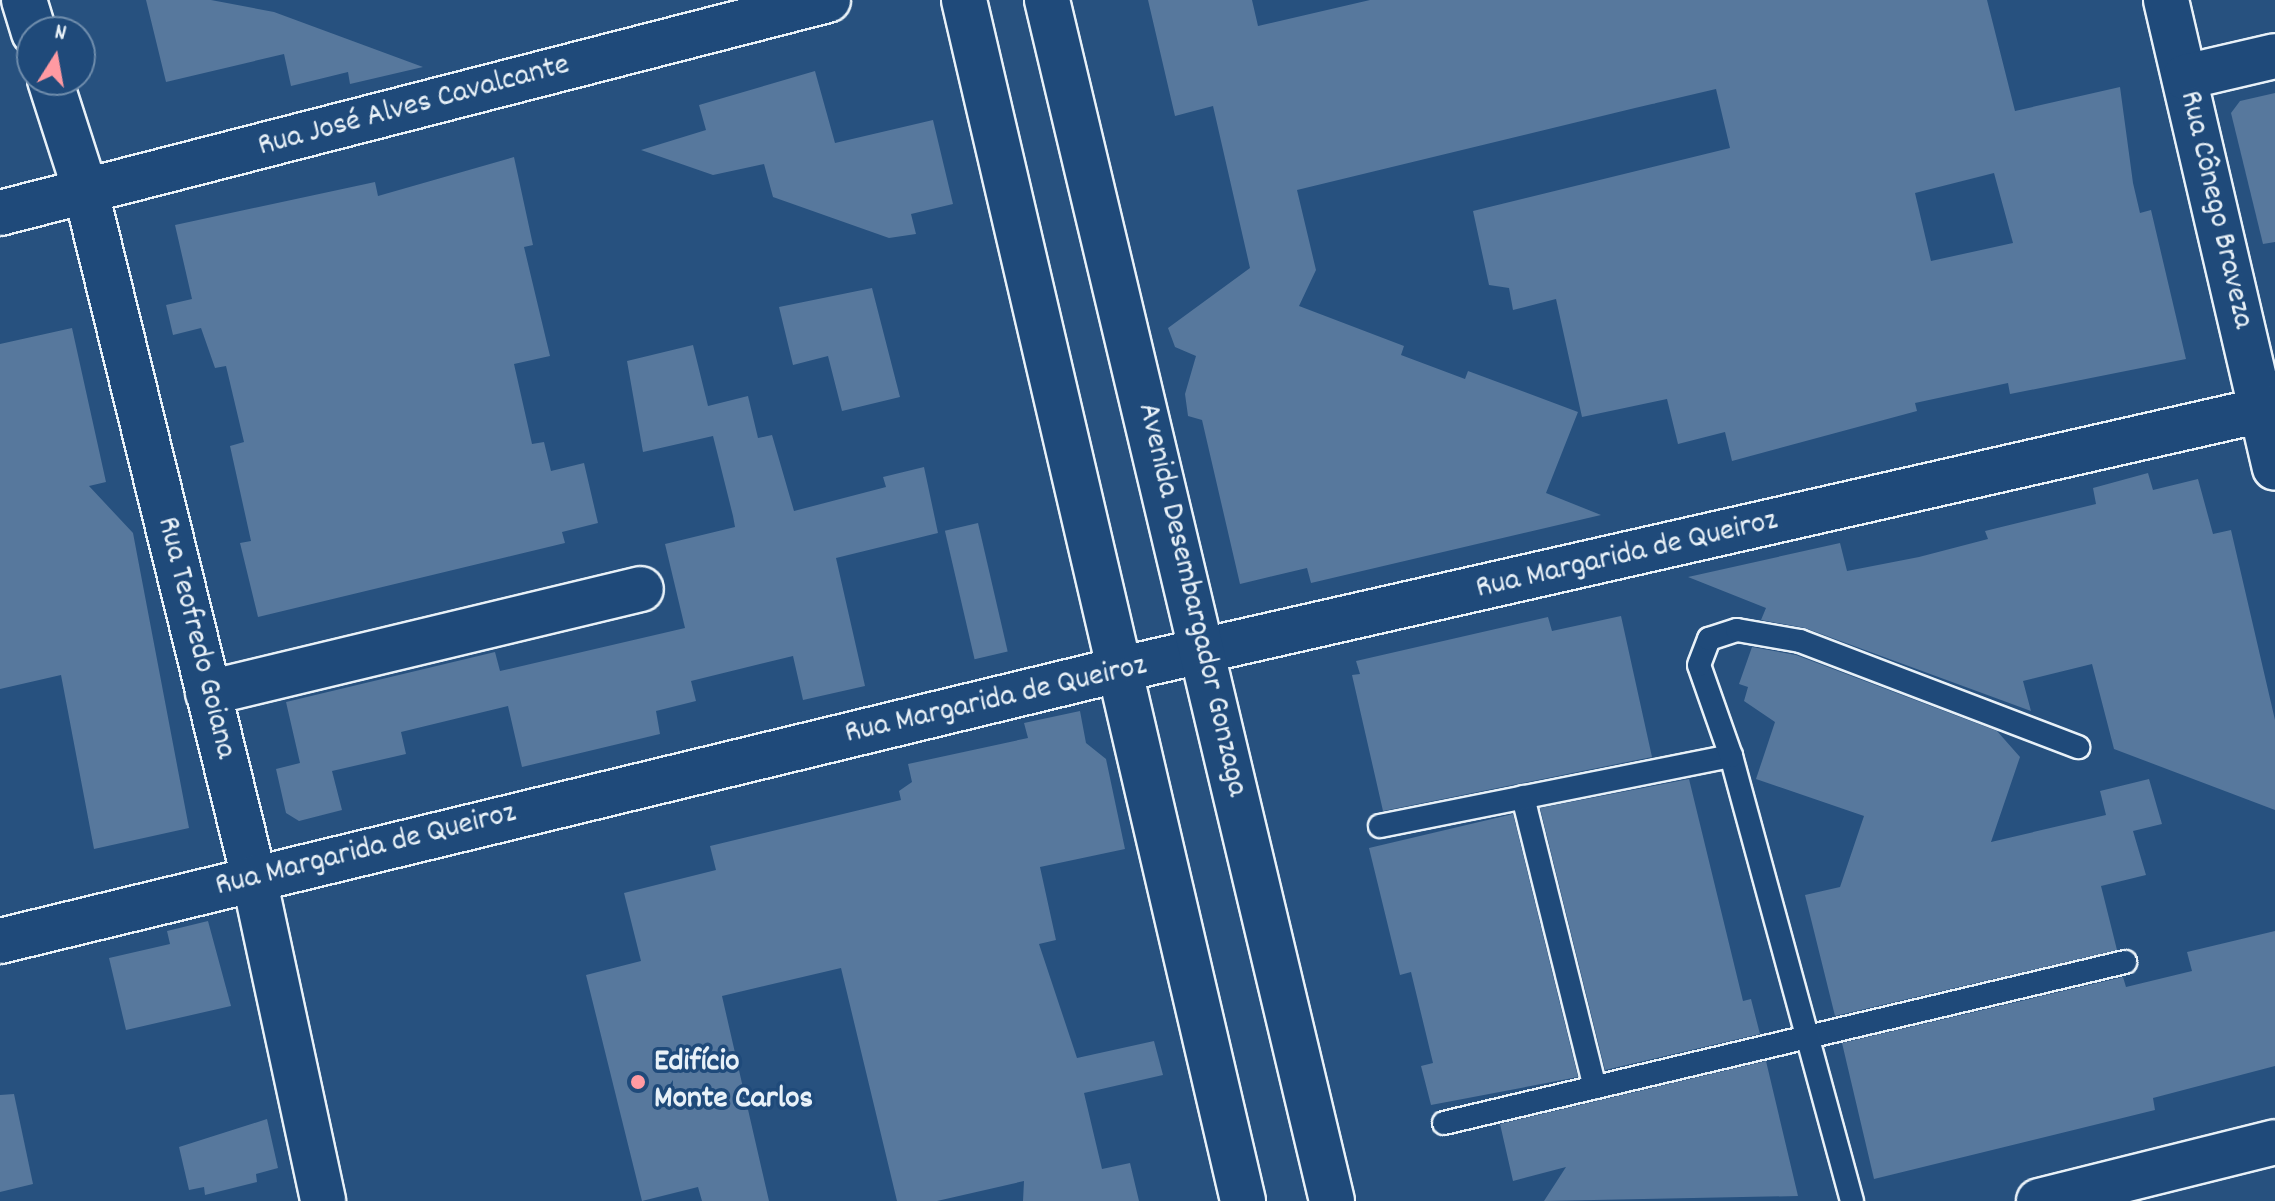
<!DOCTYPE html>
<meta charset="utf-8">
<style>
body{margin:0}
#map{position:relative;width:2275px;height:1201px;overflow:hidden;background:#27517f;font-family:Dekko,sans-serif}
div>[style]{position:absolute}
.building>*{inset:0;background:#57789d;transform-origin:0 0}
.roads{filter:drop-shadow(2px 0 #e8f1f8) drop-shadow(-2px 0 #e8f1f8) drop-shadow(0 2px #e8f1f8) drop-shadow(0 -2px #e8f1f8)}
.lane>*{height:22px;margin:-11px;padding:0 11px;transform-origin:11px;border-radius:11px;background:#1f4a7a}
.street>*{height:44px;margin:-22px;padding:0 22px;transform-origin:22px;border-radius:22px;background:#1f4a7a}
.primary>*{height:44px;margin:-22px;padding:0 22px;transform-origin:22px;border-radius:22px;background:#1f4a7a}
.dots>*{width:22px;height:22px;translate:-50% -50%;box-sizing:border-box;border:4px solid #1f4a7a;border-radius:50%}
span{translate:-50% -50%;white-space:nowrap;text-align:center;line-height:1.15;-webkit-text-stroke:7px #1f4a7a;paint-order:stroke}
.street-label{font-size:32px;color:#e8f1f8}
.poi-label{font-size:32px;color:#e8f1f8;font-weight:700}
.left{translate:0 -50%;text-align:left}
.north{position:absolute;left:16px;top:16px;width:80px;height:80px;box-sizing:border-box;background:#1f4a7a;border:2px solid #6f8dac;border-radius:50%;rotate:11deg;font-size:22px;font-weight:700;line-height:32px;text-align:center;color:#e8f1f8}
.north::after{content:'';display:block;margin:auto;width:28px;height:36px;background:#ff9aa2;clip-path:polygon(50% 0,100% 100%,50% 72%,0 100%)}
</style>
<div id="map">
<div class="building">
<div style="clip-path:polygon(146px 0,211px 0,274px 12px,423px 67px,350px 84px,348px 72px,291px 86px,284px 54px,166px 82px)"></div>
<div style="clip-path:polygon(evenodd,1148px 0,1252px 0,1258px 26px,1370px 0,1987px 0,2015px 111px,2120px 87px,2133px 183px,2140px 213px,2151px 210px,2186px 359px,2010px 394px,2008px 383px,1915px 403px,1917px 411px,1732px 461px,1725px 432px,1678px 444px,1667px 399px,1582px 417px,1556px 299px,1513px 310px,1509px 288px,1489px 285px,1473px 211px,1730px 148px,1716px 89px,1635px 108px,1297px 190px,1316px 270px,1299px 306px,1404px 346px,1401px 355px,1465px 379px,1468px 371px,1578px 412px,1546px 493px,1601px 515px,1311px 583px,1307px 568px,1240px 584px,1202px 420px,1188px 416px,1185px 394px,1196px 356px,1175px 347px,1168px 328px,1250px 268px,1213px 106px,1175px 116px,1148px 0,1994px 173px,2013px 243px,1931px 261px,1915px 193px,1994px 173px)"></div>
<div style="clip-path:polygon(815px 71px,835px 143px,933px 120px,953px 204px,911px 214px,916px 234px,889px 238px,773px 197px,764px 164px,713px 175px,641px 150px,706px 130px,699px 105px)"></div>
<div style="clip-path:polygon(2275px 93px,2275px 242px,2263px 244px,2231px 113px,2240px 101px)"></div>
<div style="clip-path:polygon(514px 157px,533px 245px,524px 247px,550px 356px,514px 364px,532px 444px,544px 442px,551px 471px,584px 463px,598px 523px,562px 532px,565px 543px,258px 617px,240px 543px,251px 541px,230px 446px,244px 442px,226px 366px,215px 368px,201px 328px,173px 335px,166px 305px,192px 299px,175px 225px,375px 182px,378px 196px)"></div>
<div style="clip-path:polygon(872px 288px,900px 397px,842px 411px,828px 356px,793px 365px,779px 307px)"></div>
<div style="clip-path:polygon(72px 328px,106px 482px,89px 486px,133px 533px,189px 828px,94px 849px,61px 675px,0 689px,0 344px)"></div>
<div style="clip-path:polygon(693px 345px,708px 406px,748px 396px,758px 438px,772px 435px,794px 511px,886px 487px,883px 477px,924px 467px,938px 533px,836px 558px,865px 686px,803px 700px,793px 656px,691px 681px,696px 701px,656px 711px,660px 734px,522px 767px,508px 706px,401px 732px,406px 754px,332px 771px,342px 810px,299px 821px,286px 813px,276px 769px,300px 763px,286px 702px,495px 652px,500px 671px,685px 628px,665px 544px,735px 527px,733px 516px,713px 436px,643px 452px,627px 361px)"></div>
<div style="clip-path:polygon(2148px 473px,2153px 490px,2198px 479px,2213px 534px,2231px 530px,2275px 720px,2275px 810px,2114px 749px,2092px 664px,2023px 681px,2031px 711px,1805px 628px,1761px 620px,1766px 608px,1688px 577px,1840px 543px,1847px 571px,1919px 557px,1988px 539px,1985px 531px,2096px 504px,2093px 488px)"></div>
<div style="left:978px;top:523px;width:132px;height:34px;rotate:77deg"></div>
<div style="clip-path:polygon(1621px 616px,1652px 757px,1383px 811px,1352px 675px,1360px 674px,1356px 661px,1548px 617px,1552px 631px)"></div>
<div style="clip-path:polygon(1752px 647px,1796px 655px,1997px 731px,2020px 757px,1991px 842px,2106px 815px,2100px 791px,2149px 779px,2162px 824px,2133px 831px,2146px 875px,2101px 886px,2117px 950px,1835px 1016px,1805px 895px,1840px 887px,1864px 816px,1756px 779px,1775px 722px,1744px 701px,1748px 687px,1739px 684px)"></div>
<div style="clip-path:polygon(1080px 711px,1086px 743px,1106px 759px,1125px 849px,1040px 867px,1056px 940px,1039px 944px,1077px 1058px,1154px 1041px,1163px 1075px,1084px 1093px,1102px 1169px,1130px 1163px,1139px 1201px,1023px 1201px,1024px 1181px,937px 1201px,897px 1201px,841px 968px,722px 996px,769px 1201px,702px 1201px,698px 1187px,642px 1201px,586px 975px,641px 961px,624px 893px,716px 870px,710px 846px,901px 800px,899px 791px,912px 782px,908px 764px,1028px 738px,1024px 723px)"></div>
<div style="clip-path:polygon(1689px 779px,1743px 1001px,1751px 999px,1760px 1034px,1605px 1070px,1540px 808px)"></div>
<div style="clip-path:polygon(1513px 814px,1578px 1077px,1431px 1105px,1421px 1066px,1433px 1063px,1411px 972px,1400px 975px,1369px 848px)"></div>
<div style="clip-path:polygon(208px 921px,231px 1006px,126px 1030px,109px 958px,170px 944px,167px 931px)"></div>
<div style="clip-path:polygon(2275px 931px,2275px 1066px,2153px 1098px,2155px 1110px,1874px 1179px,1842px 1043px,2123px 977px,2126px 987px,2192px 971px,2187px 952px)"></div>
<div style="clip-path:polygon(1766px 1061px,1798px 1196px,1544px 1201px,1566px 1167px,1513px 1181px,1500px 1124px)"></div>
<div style="clip-path:polygon(14px 1094px,33px 1184px,0 1192px,0 1095px)"></div>
<div style="clip-path:polygon(267px 1119px,278px 1168px,256px 1174px,257px 1182px,205px 1195px,204px 1187px,189px 1190px,179px 1147px)"></div>
</div>
<div class="roads">
<div class="lane">
<div style="left:1523px;top:797px;width:299px;rotate:76.1deg"></div>
<div style="left:1380px;top:826px;width:358px;rotate:-11.3deg"></div>
<div style="left:1444px;top:1123px;width:700px;rotate:-13.3deg"></div>
<div style="left:1852px;top:1201px;width:461px;rotate:-105.2deg"></div>
<div style="left:1731px;top:756px;width:96px;rotate:-109.4deg"></div>
<div style="left:1699px;top:665px;width:28px;rotate:-69deg"></div>
<div style="left:1709px;top:639px;width:29px;rotate:-18deg"></div>
<div style="left:1737px;top:630px;width:64px;rotate:9.9deg"></div>
<div style="left:1800px;top:641px;width:298px;rotate:20.9deg"></div>
</div>
<div class="street">
<div style="left:24px;top:0;width:34px;rotate:73deg"></div>
<div style="left:2166px;top:0;width:480px;rotate:76.9deg"></div>
<div style="left:2185px;top:77px;width:92px;rotate:-13.1deg"></div>
<div style="left:50px;top:80px;width:118px;rotate:72.2deg"></div>
<div style="left:86px;top:192px;width:706px;rotate:76.24deg"></div>
<div style="left:254px;top:878px;width:330px;rotate:77.9deg"></div>
<div style="left:0;top:213px;width:855px;rotate:-14.43deg"></div>
<div style="left:208px;top:693px;width:445px;rotate:-13.5deg"></div>
<div style="left:0;top:941px;width:1154px;rotate:-13.63deg"></div>
<div style="left:1122px;top:669px;width:1182px;rotate:-12.8deg"></div>
<div style="left:2039px;top:1201px;width:243px;rotate:-14deg"></div>
</div>
<div class="primary">
<div style="left:964px;top:0;width:1233px;rotate:76.92deg"></div>
<div style="left:1047px;top:0;width:1234px;rotate:76.65deg"></div>
</div>
</div>
<div class="dots">
<div style="left:638px;top:1082px;background:#ff9aa2"></div>
</div>
<div class="street-label">
<span style="left:414px;top:107px;rotate:-15deg">Rua José Alves Cavalcante</span>
<span style="left:2215px;top:210px;rotate:77deg">Rua Cônego Braveza</span>
<span style="left:1627px;top:556px;rotate:-13deg">Rua Margarida de Queiroz</span>
<span style="left:1191px;top:600px;rotate:77deg">Avenida Desembargador Gonzaga</span>
<span style="left:195px;top:638px;rotate:76deg">Rua Teofredo Goiana</span>
<span style="left:996px;top:701px;rotate:-13deg">Rua Margarida de Queiroz</span>
<span style="left:366px;top:851px;rotate:-14deg">Rua Margarida de Queiroz</span>
</div>
<div class="poi-label">
<span class="left" style="left:654px;top:1082px">Edifício<br>Monte Carlos</span>
</div>
<div class="north">N</div>
</div>
